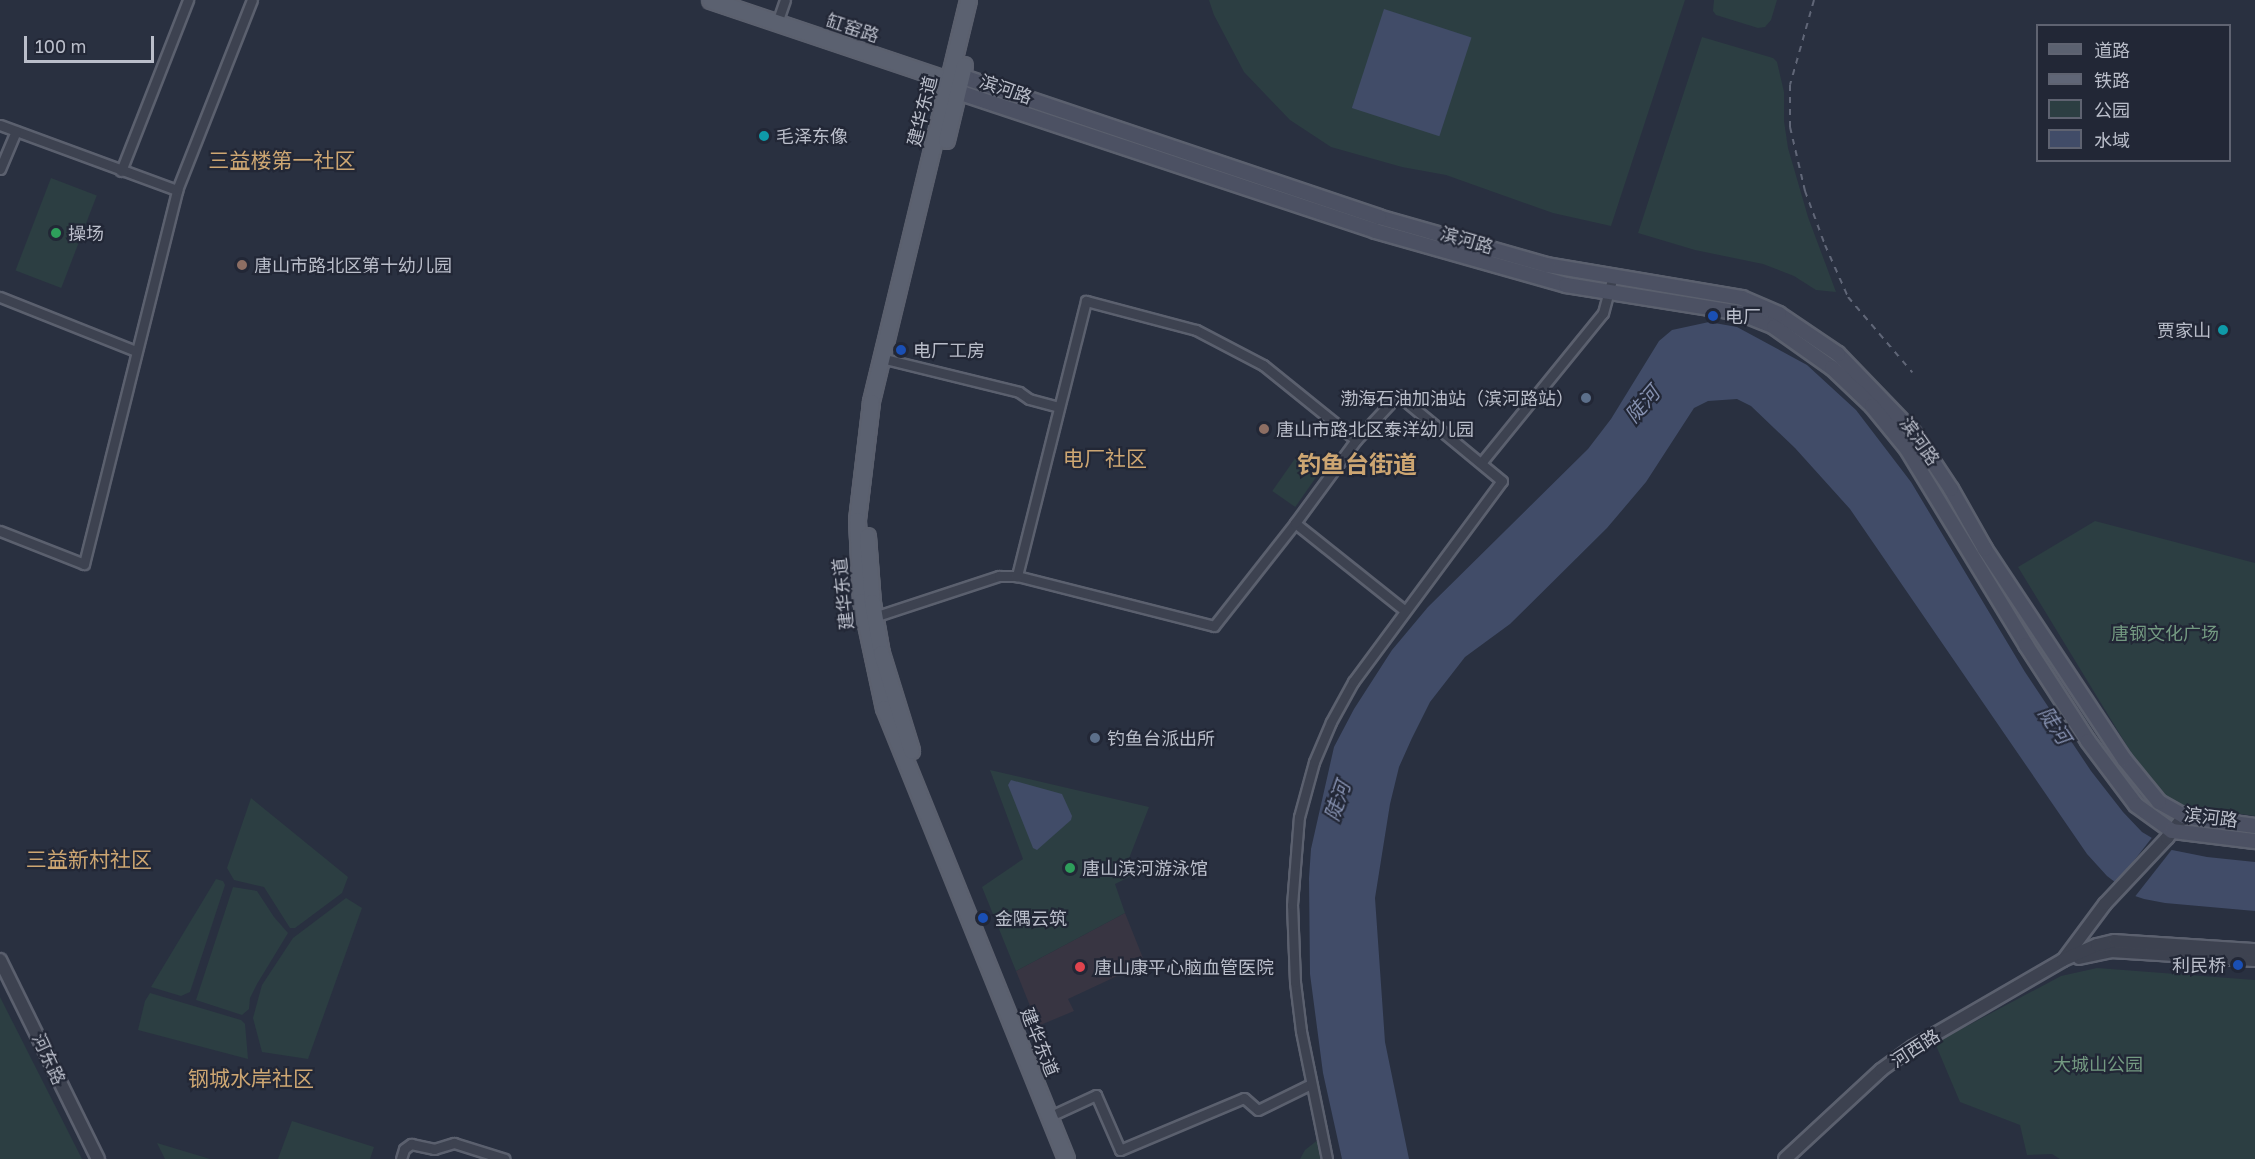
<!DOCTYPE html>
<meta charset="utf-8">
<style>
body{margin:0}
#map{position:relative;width:2255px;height:1159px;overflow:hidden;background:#293040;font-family:"Golos Text","Noto Sans SC",sans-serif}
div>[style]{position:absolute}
.medical>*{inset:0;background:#383542}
.green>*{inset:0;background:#2c3e42;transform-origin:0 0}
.water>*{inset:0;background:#414c68;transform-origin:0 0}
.pier>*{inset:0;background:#293040;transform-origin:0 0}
.roads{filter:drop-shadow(2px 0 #5b606e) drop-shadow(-2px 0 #5b606e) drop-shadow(0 2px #5b606e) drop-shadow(0 -2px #5b606e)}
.minor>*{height:9px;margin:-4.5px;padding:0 4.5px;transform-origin:4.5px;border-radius:4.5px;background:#3d4250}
.tertiary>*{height:12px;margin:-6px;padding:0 6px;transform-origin:6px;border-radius:6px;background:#3d4250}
.secondary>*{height:14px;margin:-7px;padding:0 7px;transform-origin:7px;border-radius:7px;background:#4c5163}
.primary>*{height:15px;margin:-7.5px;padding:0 7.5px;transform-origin:7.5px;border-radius:7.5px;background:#5b6170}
.rail>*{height:2px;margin-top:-1px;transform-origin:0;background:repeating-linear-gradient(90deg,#606677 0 6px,transparent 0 12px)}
.dots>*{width:16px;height:16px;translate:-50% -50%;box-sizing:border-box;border:3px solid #222736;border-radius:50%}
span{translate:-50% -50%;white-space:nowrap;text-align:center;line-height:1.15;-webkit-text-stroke:4.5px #222736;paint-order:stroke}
.street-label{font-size:18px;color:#babeca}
.poi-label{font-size:18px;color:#babeca}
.left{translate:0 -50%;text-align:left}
.right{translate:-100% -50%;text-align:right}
.park-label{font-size:18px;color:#739981}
.water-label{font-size:20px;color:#8590af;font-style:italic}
.quarter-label{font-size:21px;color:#cda672}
.district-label{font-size:24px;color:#cda672;font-weight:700}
.legend{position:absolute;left:2036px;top:24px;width:195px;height:138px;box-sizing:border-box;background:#222736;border:2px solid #5f6371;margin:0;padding:8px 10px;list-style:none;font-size:18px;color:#babeca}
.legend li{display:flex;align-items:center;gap:12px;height:30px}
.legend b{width:30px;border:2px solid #5f6371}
.scale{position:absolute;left:24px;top:36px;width:130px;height:27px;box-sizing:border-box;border:3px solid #babeca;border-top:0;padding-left:8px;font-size:18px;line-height:21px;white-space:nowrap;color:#babeca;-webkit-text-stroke:4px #222736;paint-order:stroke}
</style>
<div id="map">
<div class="medical">
<div style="clip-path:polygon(1125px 913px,1145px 963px,1068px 999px,1074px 1011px,1038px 1026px,1016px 971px)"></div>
</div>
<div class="green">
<div style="clip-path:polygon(1209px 0,1685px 0,1611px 226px,1553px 213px,1446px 175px,1402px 167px,1331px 147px,1290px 120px,1244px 72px,1214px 15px)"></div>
<div style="clip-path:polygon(1714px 0,1777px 0,1771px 20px,1765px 27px,1758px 28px,1716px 15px,1713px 11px)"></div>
<div style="clip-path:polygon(1702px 37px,1773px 58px,1777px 62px,1784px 92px,1784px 121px,1788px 148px,1808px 217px,1836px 292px,1816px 290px,1794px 276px,1763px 264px,1695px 250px,1638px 233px)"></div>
<div style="left:51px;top:178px;width:49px;height:99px;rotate:21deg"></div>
<div style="left:1301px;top:450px;width:28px;height:50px;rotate:35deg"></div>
<div style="clip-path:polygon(2095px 521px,2255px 563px,2255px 816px,2186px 806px,2168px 799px,2149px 782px,2018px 567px)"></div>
<div style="clip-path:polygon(990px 770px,1149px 807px,1128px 861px,1133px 875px,1115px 884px,1125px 913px,1016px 971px,982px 887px,1023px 859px)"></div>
<div style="clip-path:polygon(251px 798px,348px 877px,342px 893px,295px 928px,290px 928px,264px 887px,234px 880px,227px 868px)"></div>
<div style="clip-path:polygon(216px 879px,223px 881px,225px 885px,190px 992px,181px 996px,151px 987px)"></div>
<div style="clip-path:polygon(233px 887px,257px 891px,274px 917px,288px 933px,257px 984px,250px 998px,249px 1009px,242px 1015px,196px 1000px)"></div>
<div style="clip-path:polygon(346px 898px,362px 908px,308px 1059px,262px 1052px,253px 1018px,262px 985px,293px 938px)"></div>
<div style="clip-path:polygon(2097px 968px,2255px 980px,2255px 1159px,2060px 1159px,2052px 1154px,2027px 1155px,2020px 1125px,1960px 1102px,1935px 1043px,2061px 976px)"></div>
<div style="clip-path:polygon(150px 993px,241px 1020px,245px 1024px,248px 1059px,138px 1030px,145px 1001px)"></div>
<div style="clip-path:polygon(0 997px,82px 1159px,0 1159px)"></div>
<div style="clip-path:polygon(292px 1121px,374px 1147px,370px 1159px,278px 1159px)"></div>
<div style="clip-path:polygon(1319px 1139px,1323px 1159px,1300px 1159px,1305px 1150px)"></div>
<div style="clip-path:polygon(157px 1143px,210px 1159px,165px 1159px)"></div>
</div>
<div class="water">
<div style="left:1384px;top:9px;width:92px;height:104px;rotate:18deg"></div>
<div style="clip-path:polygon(1709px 322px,1737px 327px,1807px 365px,1856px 410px,1911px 482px,2025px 672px,2091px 771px,2123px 812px,2142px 832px,2172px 850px,2207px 857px,2255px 862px,2255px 911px,2165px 903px,2144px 899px,2132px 895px,2107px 876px,2087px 854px,1850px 509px,1795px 448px,1751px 406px,1737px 399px,1708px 401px,1694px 408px,1646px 482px,1607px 528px,1510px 624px,1465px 657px,1430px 702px,1412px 738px,1399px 767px,1390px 804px,1375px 898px,1385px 1042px,1409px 1159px,1342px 1159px,1323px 1073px,1310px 974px,1309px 878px,1311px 849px,1334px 747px,1354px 709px,1392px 650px,1428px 607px,1588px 449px,1611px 419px,1659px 341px,1672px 330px)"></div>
<div style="clip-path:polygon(1011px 780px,1062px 794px,1072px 816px,1071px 820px,1037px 850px,1033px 848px,1008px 785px)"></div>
</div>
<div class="pier">
<div style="left:2154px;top:835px;width:23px;height:64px;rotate:38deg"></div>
</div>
<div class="roads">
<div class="minor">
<div style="left:777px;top:23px;width:24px;rotate:-71deg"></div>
<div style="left:0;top:125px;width:189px;rotate:20.2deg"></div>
<div style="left:0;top:169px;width:41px;rotate:-67.2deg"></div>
<div style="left:121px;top:171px;width:184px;rotate:-68.6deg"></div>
<div style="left:0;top:297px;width:146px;rotate:21.7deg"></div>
<div style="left:889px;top:360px;width:134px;rotate:13.8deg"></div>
<div style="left:1019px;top:392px;width:12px;rotate:35deg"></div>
<div style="left:1029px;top:399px;width:31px;rotate:15deg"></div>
<div style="left:1481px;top:463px;width:193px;rotate:-50.9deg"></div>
<div style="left:1603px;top:313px;width:38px;rotate:-75deg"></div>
<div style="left:1295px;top:523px;width:139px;rotate:38.6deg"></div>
<div style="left:0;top:531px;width:90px;rotate:21.4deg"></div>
<div style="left:84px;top:564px;width:385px;rotate:-76deg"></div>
<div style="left:177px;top:190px;width:204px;rotate:-68.5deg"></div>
<div style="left:874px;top:617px;width:132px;rotate:-18.2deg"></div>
<div style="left:999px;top:576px;width:18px"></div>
<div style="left:1017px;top:576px;width:203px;rotate:14.2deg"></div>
<div style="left:1214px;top:626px;width:131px;rotate:-51.8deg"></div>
<div style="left:1295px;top:523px;width:103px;rotate:-53.7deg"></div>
<div style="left:1356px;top:440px;width:119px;rotate:-141.1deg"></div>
<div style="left:1263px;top:365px;width:76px;rotate:-152.4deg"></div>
<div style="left:1196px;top:330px;width:114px;rotate:-165.2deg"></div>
<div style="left:1086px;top:301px;width:284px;rotate:104.1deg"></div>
<div style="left:1057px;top:1113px;width:43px;rotate:-24.8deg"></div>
<div style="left:1096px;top:1095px;width:60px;rotate:66.4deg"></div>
<div style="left:1120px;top:1150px;width:134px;rotate:-22.8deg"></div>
<div style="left:1244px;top:1098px;width:18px;rotate:41deg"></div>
<div style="left:1258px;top:1110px;width:59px;rotate:-26.1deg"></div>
<div style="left:401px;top:1159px;width:10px;rotate:-73deg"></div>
<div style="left:404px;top:1149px;width:9px;rotate:-36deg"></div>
<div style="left:411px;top:1144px;width:24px;rotate:12deg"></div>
<div style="left:434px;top:1149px;width:21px;rotate:-17deg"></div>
<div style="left:454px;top:1143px;width:53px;rotate:17.4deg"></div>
<div style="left:1327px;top:1159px;width:131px;rotate:-101.5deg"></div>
<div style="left:1301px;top:1031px;width:49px;rotate:-97deg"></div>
<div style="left:1295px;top:982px;width:77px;rotate:-92.2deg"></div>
<div style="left:1292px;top:905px;width:88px;rotate:-85.5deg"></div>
<div style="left:1299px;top:817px;width:57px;rotate:-74.7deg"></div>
<div style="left:1314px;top:762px;width:43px;rotate:-67deg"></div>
<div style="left:1331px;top:722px;width:46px;rotate:-61.2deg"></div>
<div style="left:1353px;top:682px;width:250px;rotate:-53.5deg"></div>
<div style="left:1502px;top:481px;width:135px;rotate:-140.4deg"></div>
<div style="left:1398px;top:395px;width:62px;rotate:133deg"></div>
</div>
<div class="tertiary">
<div style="left:2079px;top:958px;width:33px;rotate:-12deg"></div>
<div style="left:2111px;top:951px;width:144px;rotate:3.6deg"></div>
<div style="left:2064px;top:959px;width:69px;rotate:-53.3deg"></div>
<div style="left:2105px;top:904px;width:91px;rotate:-46.8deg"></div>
<div style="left:2167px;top:838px;width:28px;rotate:-52deg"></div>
<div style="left:0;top:960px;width:222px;rotate:63.8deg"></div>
<div style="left:1785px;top:1159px;width:131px;rotate:-42.8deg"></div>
<div style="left:1881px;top:1070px;width:39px;rotate:-36deg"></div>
<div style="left:1913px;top:1047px;width:173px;rotate:-30.1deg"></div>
<div style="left:2063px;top:960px;width:37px;rotate:-24deg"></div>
<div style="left:2097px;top:945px;width:18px;rotate:-13deg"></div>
<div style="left:2115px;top:941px;width:140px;rotate:3.7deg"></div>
</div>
<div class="secondary">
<div style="left:2255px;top:826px;width:72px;rotate:-172deg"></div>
<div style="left:2184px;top:816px;width:29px;rotate:-151deg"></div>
<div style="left:2159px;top:802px;width:55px;rotate:-129.1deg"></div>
<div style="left:2124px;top:759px;width:252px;rotate:-123.5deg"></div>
<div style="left:1985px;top:549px;width:69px;rotate:-119.5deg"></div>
<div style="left:1951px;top:489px;width:67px;rotate:-123.5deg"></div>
<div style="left:1914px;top:433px;width:110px;rotate:-133.9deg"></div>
<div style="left:1838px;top:354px;width:71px;rotate:-145.9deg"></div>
<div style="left:1779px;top:314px;width:40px;rotate:-156.6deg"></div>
<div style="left:1742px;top:298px;width:198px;rotate:-170.4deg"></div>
<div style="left:1547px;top:265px;width:175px;rotate:-164.1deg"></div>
<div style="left:1379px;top:217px;width:435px;rotate:-161.4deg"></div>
<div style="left:967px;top:78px;width:6px;rotate:-171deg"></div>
<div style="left:961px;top:77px;width:12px;rotate:160deg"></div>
<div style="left:950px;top:81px;width:14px;rotate:54deg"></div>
<div style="left:958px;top:92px;width:440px;rotate:18.4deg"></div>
<div style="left:1375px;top:231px;width:198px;rotate:15.8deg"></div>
<div style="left:1566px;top:285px;width:176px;rotate:9.1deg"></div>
<div style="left:1740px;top:313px;width:37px;rotate:22deg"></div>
<div style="left:1774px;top:327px;width:71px;rotate:35.3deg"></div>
<div style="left:1832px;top:368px;width:55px;rotate:43.5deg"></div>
<div style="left:1872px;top:406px;width:55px;rotate:50.9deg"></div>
<div style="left:1907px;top:449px;width:229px;rotate:58.7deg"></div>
<div style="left:2026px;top:645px;width:114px;rotate:57.1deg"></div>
<div style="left:2088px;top:741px;width:80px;rotate:53.1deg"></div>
<div style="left:2136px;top:805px;width:44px;rotate:35.8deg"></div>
<div style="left:2172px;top:831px;width:84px;rotate:6.9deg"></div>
</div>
<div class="primary">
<div style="left:710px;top:0;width:253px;rotate:18.6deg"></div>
<div style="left:968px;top:0;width:414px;rotate:103.6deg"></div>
<div style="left:871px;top:402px;width:119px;rotate:96.8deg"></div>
<div style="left:857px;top:520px;width:81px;rotate:87.2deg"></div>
<div style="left:861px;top:601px;width:109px;rotate:77.9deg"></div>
<div style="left:884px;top:708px;width:486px;rotate:68deg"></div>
<div style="left:946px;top:140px;width:77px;rotate:-76.5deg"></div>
<div style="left:867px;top:536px;width:66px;rotate:85.7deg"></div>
<div style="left:872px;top:602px;width:52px;rotate:80deg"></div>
<div style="left:881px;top:653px;width:102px;rotate:72.8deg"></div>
</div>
</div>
<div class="rail">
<div style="left:1814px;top:0;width:88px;rotate:105.8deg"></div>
<div style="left:1790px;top:85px;width:42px;rotate:90deg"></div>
<div style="left:1790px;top:127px;width:66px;rotate:76.8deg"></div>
<div style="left:1805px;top:191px;width:58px;rotate:69.7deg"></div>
<div style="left:1825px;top:245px;width:57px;rotate:66.1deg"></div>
<div style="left:1848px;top:297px;width:99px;rotate:49.5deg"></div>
</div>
<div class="dots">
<div style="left:764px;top:136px;background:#0f9aa8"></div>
<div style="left:56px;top:233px;background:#2e9e5b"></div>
<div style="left:242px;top:265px;background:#8d6e63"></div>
<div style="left:1713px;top:316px;background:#1a4fb4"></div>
<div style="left:2223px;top:330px;background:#0f9aa8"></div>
<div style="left:901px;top:350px;background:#1a4fb4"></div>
<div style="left:1586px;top:398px;background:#5c6f8a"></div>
<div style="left:1264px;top:429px;background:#8d6e63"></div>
<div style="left:1095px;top:738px;background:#5c6f8a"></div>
<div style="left:1070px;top:868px;background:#2e9e5b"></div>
<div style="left:983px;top:918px;background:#1a4fb4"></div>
<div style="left:2238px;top:965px;background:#1a4fb4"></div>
<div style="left:1080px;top:967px;background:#e0444e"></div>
</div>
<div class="street-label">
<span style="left:853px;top:28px;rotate:18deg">缸窑路</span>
<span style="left:1006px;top:89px;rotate:19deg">滨河路</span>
<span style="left:922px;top:111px;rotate:-76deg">建华东道</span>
<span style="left:1467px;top:240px;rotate:16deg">滨河路</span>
<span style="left:1920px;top:441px;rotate:55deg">滨河路</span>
<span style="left:843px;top:594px;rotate:-96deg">建华东道</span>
<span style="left:2211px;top:817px;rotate:7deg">滨河路</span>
<span style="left:1040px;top:1042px;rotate:68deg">建华东道</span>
<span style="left:1915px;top:1048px;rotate:-33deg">河西路</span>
<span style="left:49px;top:1059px;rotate:65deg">河东路</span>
</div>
<div class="poi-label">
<span class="left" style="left:776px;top:136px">毛泽东像</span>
<span class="left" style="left:68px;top:233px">操场</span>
<span class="left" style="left:254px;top:265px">唐山市路北区第十幼儿园</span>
<span class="left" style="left:1725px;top:316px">电厂</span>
<span class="right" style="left:2211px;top:330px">贾家山</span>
<span class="left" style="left:913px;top:350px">电厂工房</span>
<span class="right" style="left:1574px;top:398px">渤海石油加油站（滨河路站）</span>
<span class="left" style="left:1276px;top:429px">唐山市路北区泰洋幼儿园</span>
<span class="left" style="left:1107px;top:738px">钓鱼台派出所</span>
<span class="left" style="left:1082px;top:868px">唐山滨河游泳馆</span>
<span class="left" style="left:995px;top:918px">金隅云筑</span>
<span class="right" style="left:2226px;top:965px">利民桥</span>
<span class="left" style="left:1094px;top:967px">唐山康平心脑血管医院</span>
</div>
<div class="park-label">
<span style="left:2165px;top:633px">唐钢文化广场</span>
<span style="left:2098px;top:1064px">大城山公园</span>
</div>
<div class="water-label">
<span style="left:1642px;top:404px;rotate:-49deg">陡河</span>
<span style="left:2055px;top:725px;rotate:56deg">陡河</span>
<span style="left:1337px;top:801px;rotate:-71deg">陡河</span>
</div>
<div class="quarter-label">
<span style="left:282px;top:160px">三益楼第一社区</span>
<span style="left:1105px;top:458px">电厂社区</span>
<span style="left:89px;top:859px">三益新村社区</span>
<span style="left:251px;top:1078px">钢城水岸社区</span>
</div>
<div class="district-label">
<span style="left:1357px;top:464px">钓鱼台街道</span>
</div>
<ul class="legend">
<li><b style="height:8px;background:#5b6170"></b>道路</li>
<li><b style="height:8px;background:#606677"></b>铁路</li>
<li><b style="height:16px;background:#2c3e42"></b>公园</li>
<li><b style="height:16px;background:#414c68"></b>水域</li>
</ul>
<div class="scale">100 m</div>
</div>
